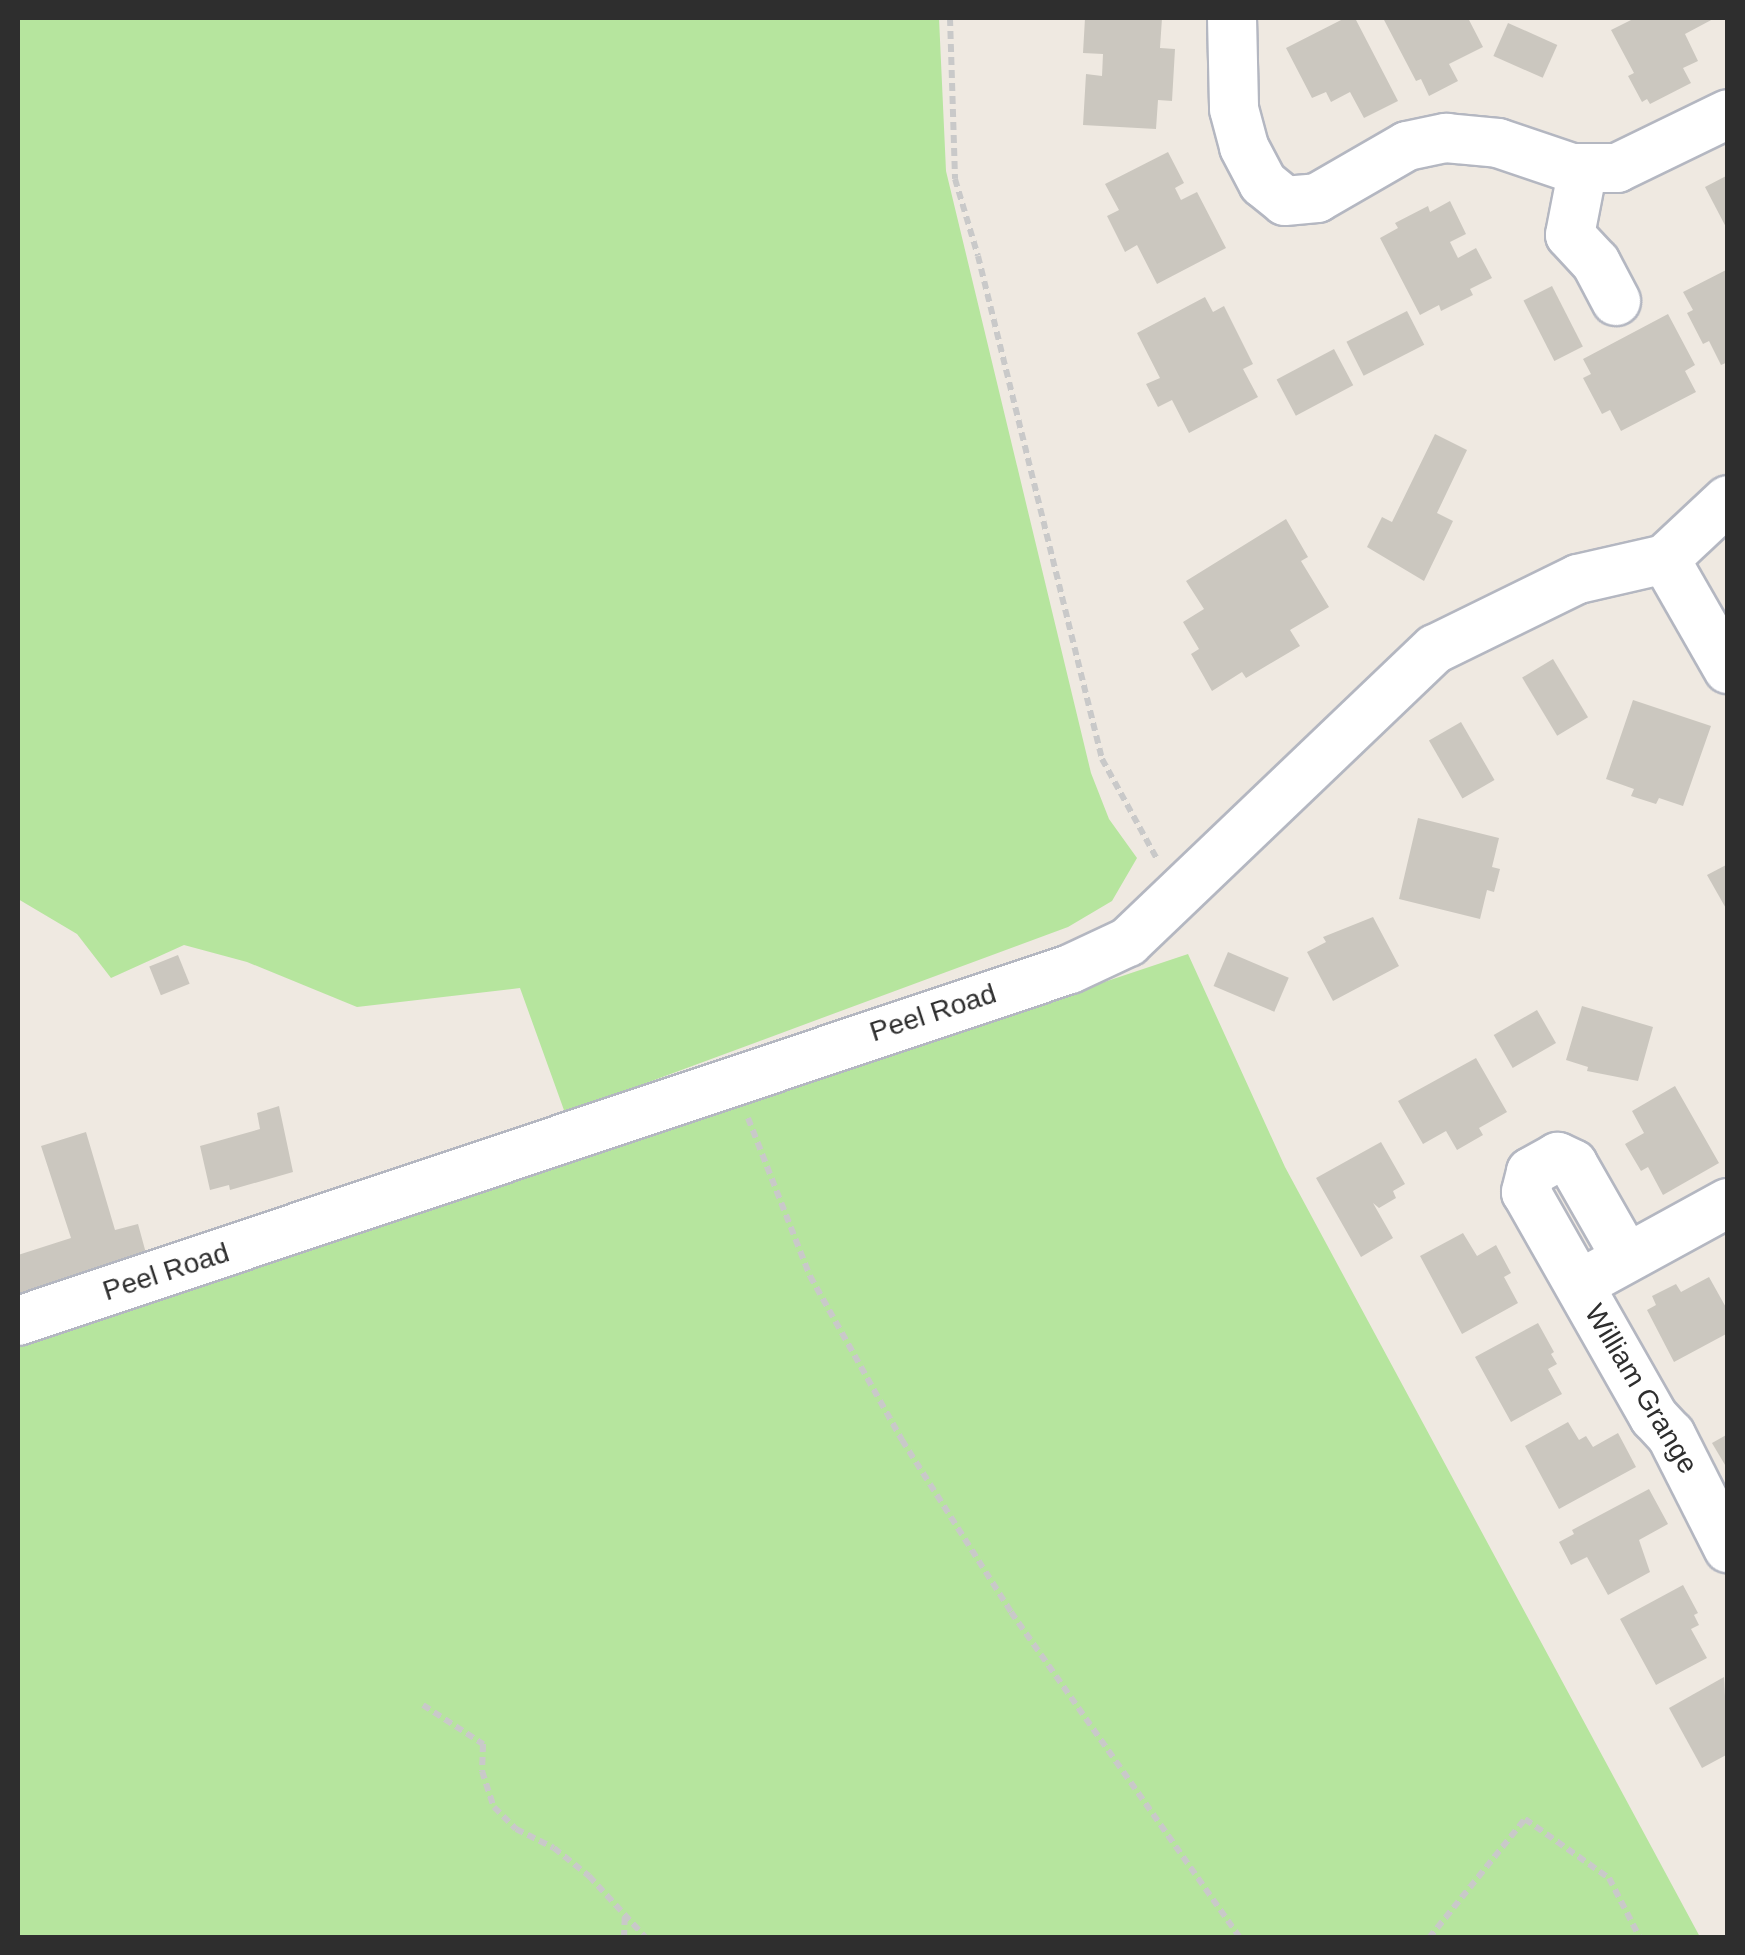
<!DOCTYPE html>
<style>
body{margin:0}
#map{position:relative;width:1745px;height:1955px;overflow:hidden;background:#efe9e1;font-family:Arial,sans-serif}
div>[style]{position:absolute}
.green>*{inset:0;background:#b6e59e}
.building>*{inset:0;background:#cbc7bf;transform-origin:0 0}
.path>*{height:6px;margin-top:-3px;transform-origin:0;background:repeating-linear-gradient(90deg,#c9c9c9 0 8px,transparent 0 13px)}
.roads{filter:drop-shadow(2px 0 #b4b7c1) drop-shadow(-2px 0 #b4b7c1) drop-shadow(0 2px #b4b7c1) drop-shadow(0 -2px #b4b7c1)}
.minor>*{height:48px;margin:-24px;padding:0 24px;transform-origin:24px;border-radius:24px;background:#fff}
span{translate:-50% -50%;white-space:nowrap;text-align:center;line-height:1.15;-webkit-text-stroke:8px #fff;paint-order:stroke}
.street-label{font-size:28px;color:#2e2e2e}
.frame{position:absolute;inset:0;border:20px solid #2e2e2e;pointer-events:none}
</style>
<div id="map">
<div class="green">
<div style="clip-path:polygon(18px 18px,939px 18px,946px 171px,1091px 773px,1109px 819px,1137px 858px,1112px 901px,1068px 927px,565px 1113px,520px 988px,357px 1007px,247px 962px,184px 945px,111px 978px,77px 934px,18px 899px)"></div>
<div style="clip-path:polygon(1188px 954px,1285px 1167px,1700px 1937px,18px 1937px,18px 1345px)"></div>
</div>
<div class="building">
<div style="clip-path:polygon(1085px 18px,1162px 18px,1160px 48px,1175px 49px,1172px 101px,1158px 100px,1156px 129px,1083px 125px,1086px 74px,1102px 76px,1103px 54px,1083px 53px)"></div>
<div style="clip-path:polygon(1345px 18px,1355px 18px,1398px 101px,1364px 118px,1350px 92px,1331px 102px,1326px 92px,1312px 98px,1286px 48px)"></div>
<div style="clip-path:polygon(1383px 18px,1468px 18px,1483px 47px,1449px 64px,1458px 81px,1429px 96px,1421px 79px,1416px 81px)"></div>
<div style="clip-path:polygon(1635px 18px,1715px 18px,1685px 34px,1698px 61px,1683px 68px,1691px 83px,1650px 104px,1647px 99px,1642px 102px,1628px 76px,1634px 73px,1611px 30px)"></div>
<div style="left:1508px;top:23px;width:54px;height:36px;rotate:24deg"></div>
<div style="clip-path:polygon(1168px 152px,1184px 183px,1175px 188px,1181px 200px,1197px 192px,1226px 248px,1157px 284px,1137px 245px,1125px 252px,1107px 216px,1119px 210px,1105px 184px)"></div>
<div style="clip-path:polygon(1728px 175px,1728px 231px,1705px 187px)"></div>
<div style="clip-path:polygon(1450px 201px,1466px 234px,1450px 242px,1458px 258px,1476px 248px,1492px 278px,1470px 289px,1473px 295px,1441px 311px,1439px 305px,1420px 315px,1380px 238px,1398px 228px,1395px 223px,1428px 206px,1430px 212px)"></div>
<div style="clip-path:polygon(1728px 269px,1728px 362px,1721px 365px,1709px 341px,1703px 344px,1687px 313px,1693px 310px,1683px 292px)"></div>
<div style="left:1552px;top:286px;width:68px;height:32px;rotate:63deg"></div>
<div style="clip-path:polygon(1205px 297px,1213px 312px,1224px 306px,1253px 364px,1243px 369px,1258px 397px,1189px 433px,1172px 400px,1158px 407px,1146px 384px,1160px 378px,1137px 333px)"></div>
<div style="left:1407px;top:311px;width:38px;height:68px;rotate:63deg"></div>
<div style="clip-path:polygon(1668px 314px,1695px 365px,1685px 371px,1696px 392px,1621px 431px,1610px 410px,1602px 414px,1583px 378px,1591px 374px,1583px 359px)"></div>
<div style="left:1334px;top:349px;width:41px;height:65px;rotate:62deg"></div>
<div style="clip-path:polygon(1435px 434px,1467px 450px,1437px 513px,1453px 521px,1424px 581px,1367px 547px,1382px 517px,1392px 522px)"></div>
<div style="clip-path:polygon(1286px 519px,1308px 557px,1301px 561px,1329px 607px,1290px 630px,1300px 646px,1246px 678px,1242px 672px,1212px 691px,1191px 654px,1199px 649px,1183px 622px,1204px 609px,1186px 581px)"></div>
<div style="left:1553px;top:659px;width:68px;height:36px;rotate:59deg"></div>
<div style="clip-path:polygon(1633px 700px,1711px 726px,1683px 806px,1659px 798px,1656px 804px,1631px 796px,1634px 789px,1606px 779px)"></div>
<div style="left:1461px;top:722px;width:67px;height:37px;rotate:60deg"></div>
<div style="clip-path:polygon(1418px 818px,1499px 838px,1492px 867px,1500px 869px,1494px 892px,1487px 890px,1480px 919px,1399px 899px)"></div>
<div style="clip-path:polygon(1728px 864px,1728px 912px,1707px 875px)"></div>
<div style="clip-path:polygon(1373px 917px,1399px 966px,1333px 1001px,1307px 952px,1326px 942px,1323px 937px)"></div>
<div style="left:1228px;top:952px;width:66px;height:37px;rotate:23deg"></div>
<div style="left:178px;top:955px;width:31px;height:31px;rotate:68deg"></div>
<div style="clip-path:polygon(1582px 1006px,1653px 1027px,1638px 1081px,1587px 1071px,1588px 1067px,1566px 1060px)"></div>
<div style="left:1537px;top:1010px;width:38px;height:50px;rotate:60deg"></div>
<div style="clip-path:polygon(1476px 1058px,1507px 1112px,1479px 1128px,1483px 1135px,1457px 1150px,1446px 1131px,1423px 1144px,1398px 1101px)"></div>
<div style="clip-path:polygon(1675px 1086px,1719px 1163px,1663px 1195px,1648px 1167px,1641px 1171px,1625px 1144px,1644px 1133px,1632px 1111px)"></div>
<div style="clip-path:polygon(279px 1106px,293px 1172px,230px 1190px,229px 1185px,210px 1190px,200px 1146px,260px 1129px,257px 1113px)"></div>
<div style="clip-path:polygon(86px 1132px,115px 1230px,138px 1224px,147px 1257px,18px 1300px,18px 1255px,71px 1238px,41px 1146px)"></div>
<div style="clip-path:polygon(1381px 1142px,1405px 1184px,1393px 1191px,1396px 1198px,1379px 1208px,1373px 1203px,1393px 1238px,1361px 1257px,1316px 1178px)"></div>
<div style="clip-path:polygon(1463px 1233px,1477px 1256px,1496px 1245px,1511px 1273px,1504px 1277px,1518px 1303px,1462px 1334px,1420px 1256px)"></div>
<div style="clip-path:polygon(1709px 1277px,1728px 1311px,1728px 1333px,1674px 1362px,1647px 1310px,1656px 1305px,1652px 1296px,1676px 1284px,1681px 1292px)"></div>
<div style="clip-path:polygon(1538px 1323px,1554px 1352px,1551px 1354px,1557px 1364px,1548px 1369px,1562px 1394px,1511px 1422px,1475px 1357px)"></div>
<div style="clip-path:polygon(1568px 1422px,1579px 1440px,1586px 1436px,1593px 1447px,1618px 1433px,1636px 1467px,1559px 1509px,1525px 1446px)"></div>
<div style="clip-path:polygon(1728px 1434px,1728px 1470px,1712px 1443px)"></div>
<div style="clip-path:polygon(1649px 1489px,1668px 1524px,1639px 1540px,1650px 1572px,1608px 1595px,1587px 1557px,1571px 1565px,1559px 1542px,1574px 1534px,1572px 1530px)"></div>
<div style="clip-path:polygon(1683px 1585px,1698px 1613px,1694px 1615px,1699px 1625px,1691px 1629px,1707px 1658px,1656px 1685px,1620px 1619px)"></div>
<div style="clip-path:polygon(1724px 1677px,1728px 1754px,1702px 1768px,1669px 1708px)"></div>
</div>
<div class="path">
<div style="left:950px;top:18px;width:161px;rotate:88.2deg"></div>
<div style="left:955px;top:179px;width:80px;rotate:73.4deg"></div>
<div style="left:978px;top:256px;width:518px;rotate:76.15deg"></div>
<div style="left:1102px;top:759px;width:114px;rotate:61.2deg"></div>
<div style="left:748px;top:1118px;width:170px;rotate:68.6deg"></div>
<div style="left:810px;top:1276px;width:188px;rotate:60.7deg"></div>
<div style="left:902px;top:1440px;width:204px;rotate:57.6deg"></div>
<div style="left:1011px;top:1612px;width:398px;rotate:54.9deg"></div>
<div style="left:423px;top:1705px;width:72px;rotate:33deg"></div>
<div style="left:483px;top:1744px;width:27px;rotate:92deg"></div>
<div style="left:482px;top:1771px;width:38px;rotate:72deg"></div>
<div style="left:494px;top:1807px;width:31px;rotate:45deg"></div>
<div style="left:516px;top:1829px;width:42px;rotate:26.6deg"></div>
<div style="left:554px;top:1848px;width:45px;rotate:38.7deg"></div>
<div style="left:589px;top:1876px;width:84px;rotate:47.4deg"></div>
<div style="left:624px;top:1938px;width:24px;rotate:-88deg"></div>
<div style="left:1429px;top:1938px;width:153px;rotate:-51.1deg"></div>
<div style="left:1525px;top:1819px;width:103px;rotate:35.1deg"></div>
<div style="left:1609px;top:1878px;width:68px;rotate:62.7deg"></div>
</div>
<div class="roads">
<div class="minor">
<div style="left:1232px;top:18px;width:91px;rotate:88.7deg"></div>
<div style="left:1234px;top:109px;width:39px;rotate:75deg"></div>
<div style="left:1244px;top:147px;width:41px;rotate:62.2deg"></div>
<div style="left:1263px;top:183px;width:28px;rotate:39deg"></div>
<div style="left:1285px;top:201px;width:32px;rotate:-5deg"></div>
<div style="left:1317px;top:198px;width:104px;rotate:-30deg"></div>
<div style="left:1407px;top:146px;width:40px;rotate:-12deg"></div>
<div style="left:1446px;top:138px;width:52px;rotate:5.5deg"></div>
<div style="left:1498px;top:143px;width:78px;rotate:18.7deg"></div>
<div style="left:1572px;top:168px;width:45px"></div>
<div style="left:1617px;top:168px;width:123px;rotate:-25.9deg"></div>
<div style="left:1583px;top:168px;width:68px;rotate:101deg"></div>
<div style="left:1570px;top:235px;width:38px;rotate:47deg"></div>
<div style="left:1596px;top:263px;width:43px;rotate:62.2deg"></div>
<div style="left:1665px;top:559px;width:127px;rotate:60.2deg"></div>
<div style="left:1626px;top:1257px;width:107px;rotate:-119.7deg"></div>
<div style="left:1573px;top:1164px;width:17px;rotate:-155deg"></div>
<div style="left:1558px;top:1157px;width:31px;rotate:151deg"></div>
<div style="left:1531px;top:1172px;width:21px;rotate:104deg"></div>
<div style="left:1526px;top:1192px;width:259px;rotate:60.4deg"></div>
<div style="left:1654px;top:1417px;width:25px;rotate:47deg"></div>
<div style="left:1671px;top:1435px;width:127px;rotate:63.2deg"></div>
<div style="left:1600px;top:1273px;width:146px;rotate:-28.7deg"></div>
<div style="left:18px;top:1321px;width:1109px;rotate:-18.5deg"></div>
<div style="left:1070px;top:969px;width:64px;rotate:-25deg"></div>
<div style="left:1128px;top:942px;width:424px;rotate:-43.7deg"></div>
<div style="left:1435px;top:649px;width:159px;rotate:-26.1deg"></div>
<div style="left:1578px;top:579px;width:89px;rotate:-12.9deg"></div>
<div style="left:1665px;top:559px;width:86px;rotate:-43.1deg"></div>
</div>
</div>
<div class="street-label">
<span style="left:933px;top:1013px;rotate:-18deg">Peel Road</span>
<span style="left:166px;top:1272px;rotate:-18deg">Peel Road</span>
<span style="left:1641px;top:1389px;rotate:59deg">William Grange</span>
</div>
<div class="frame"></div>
</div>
